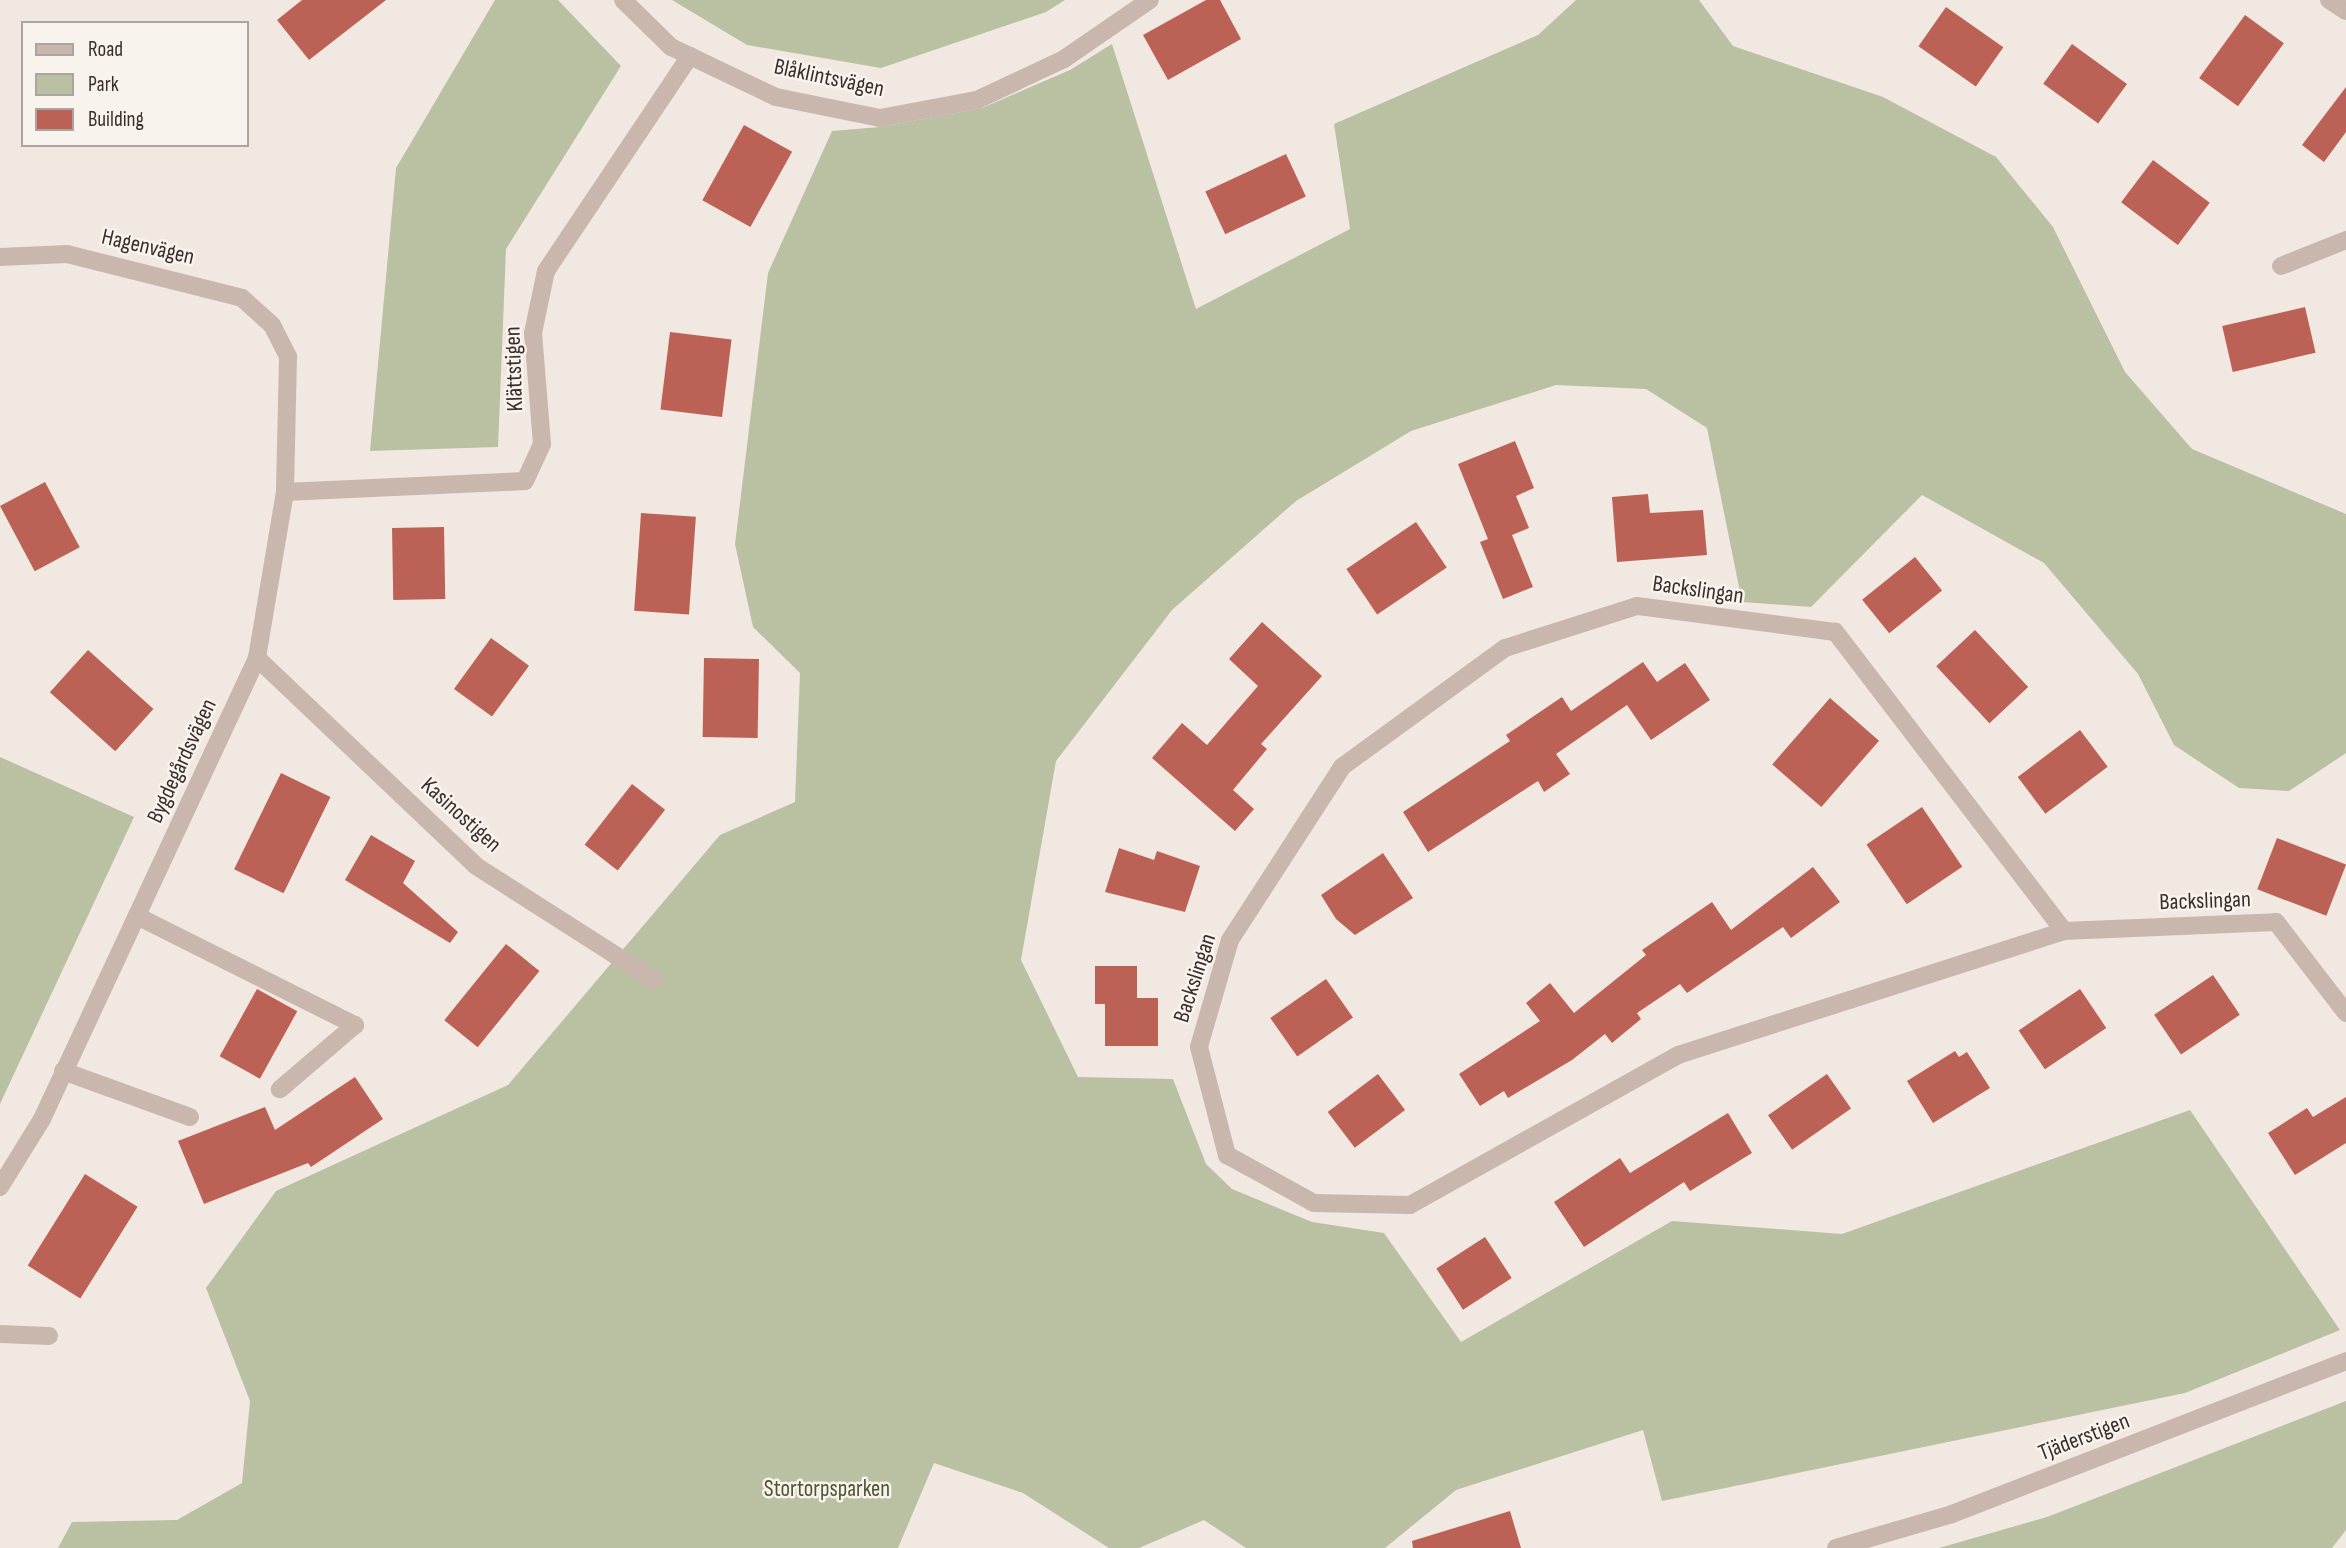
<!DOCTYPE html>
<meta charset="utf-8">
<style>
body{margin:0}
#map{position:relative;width:2346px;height:1548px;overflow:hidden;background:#f2e8e2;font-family:"Sofia Sans Condensed",sans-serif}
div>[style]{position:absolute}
.green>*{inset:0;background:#bac0a2}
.building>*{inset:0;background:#bc6155;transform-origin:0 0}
.minor>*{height:18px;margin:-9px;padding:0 9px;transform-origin:9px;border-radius:9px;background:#c9b7ae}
span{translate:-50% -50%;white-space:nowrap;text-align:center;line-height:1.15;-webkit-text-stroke:5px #f9f3ee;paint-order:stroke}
.street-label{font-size:23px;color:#392e2c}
.park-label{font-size:23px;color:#4d5531}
.legend{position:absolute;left:21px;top:21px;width:228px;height:126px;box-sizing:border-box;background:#f9f3ee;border:2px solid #aca4a0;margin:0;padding:9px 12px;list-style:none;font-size:21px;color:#392e2c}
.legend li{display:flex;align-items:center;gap:14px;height:35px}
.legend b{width:35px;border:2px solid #aca4a0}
</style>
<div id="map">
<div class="green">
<div style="clip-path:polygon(495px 0,558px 0,621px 66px,506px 249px,498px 447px,370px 451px,396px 168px)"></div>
<div style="clip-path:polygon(672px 0,1065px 0,1046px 12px,881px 68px,747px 45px)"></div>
<div style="clip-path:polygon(1576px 0,1699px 0,1733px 46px,1883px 97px,1996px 157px,2053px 227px,2125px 372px,2192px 449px,2346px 514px,2346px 753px,2289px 791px,2239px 788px,2174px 745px,2138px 674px,2044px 563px,1922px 495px,1811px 607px,1742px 602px,1707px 428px,1646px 389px,1556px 385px,1411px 431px,1296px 501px,1172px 610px,1056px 761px,1021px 960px,1078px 1077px,1173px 1079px,1206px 1164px,1232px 1189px,1312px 1222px,1384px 1233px,1461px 1342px,1672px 1221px,1842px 1234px,2190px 1110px,2340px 1330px,2185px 1393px,1662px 1501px,1643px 1430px,1456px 1490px,1385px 1548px,1246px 1548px,1204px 1520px,1139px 1548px,1109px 1548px,1023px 1493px,934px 1463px,898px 1548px,58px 1548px,72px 1522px,177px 1520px,242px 1483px,250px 1401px,206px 1288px,276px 1191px,508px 1085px,720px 835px,795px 802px,800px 673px,753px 627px,735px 544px,768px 273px,832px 131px,880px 127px,982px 108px,1070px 70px,1112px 44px,1196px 309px,1350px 229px,1334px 124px,1538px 35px)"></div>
<div style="clip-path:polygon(0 757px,134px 817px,0 1104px)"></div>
<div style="clip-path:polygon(2346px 1401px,2346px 1530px,2332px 1548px,1939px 1548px,2047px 1517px)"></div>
</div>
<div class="building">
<div style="clip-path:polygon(302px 0,386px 0,309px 60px,277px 20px)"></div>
<div style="clip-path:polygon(1206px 0,1220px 0,1241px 39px,1168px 80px,1143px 35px)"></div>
<div style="left:1946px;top:7px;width:70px;height:48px;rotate:35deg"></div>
<div style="left:2245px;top:15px;width:48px;height:78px;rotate:36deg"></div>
<div style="left:2072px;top:44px;width:68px;height:49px;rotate:36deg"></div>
<div style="clip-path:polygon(2346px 87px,2346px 132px,2324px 162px,2302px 145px)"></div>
<div style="left:744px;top:125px;width:55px;height:86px;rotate:29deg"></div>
<div style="left:1286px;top:154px;width:47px;height:89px;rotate:65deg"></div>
<div style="left:2153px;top:160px;width:71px;height:53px;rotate:37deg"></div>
<div style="left:2305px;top:307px;width:47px;height:85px;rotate:77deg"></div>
<div style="left:670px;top:332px;width:62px;height:78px;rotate:7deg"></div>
<div style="clip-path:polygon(1515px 441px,1534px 488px,1516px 496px,1529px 528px,1512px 535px,1533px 587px,1503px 599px,1480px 542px,1488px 539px,1458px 464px)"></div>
<div style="left:45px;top:482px;width:74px;height:51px;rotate:62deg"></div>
<div style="clip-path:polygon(1648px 494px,1650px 513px,1703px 510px,1707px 555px,1617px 562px,1612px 497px)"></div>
<div style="left:641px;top:513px;width:55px;height:98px;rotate:4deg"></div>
<div style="left:1416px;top:522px;width:55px;height:84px;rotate:56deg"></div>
<div style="left:444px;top:527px;width:72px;height:52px;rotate:89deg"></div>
<div style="left:1915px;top:557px;width:43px;height:68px;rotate:51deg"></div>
<div style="clip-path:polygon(1262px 622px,1322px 676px,1261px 744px,1267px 749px,1233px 790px,1254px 809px,1235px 831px,1152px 758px,1182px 723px,1207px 745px,1258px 686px,1229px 659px)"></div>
<div style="left:1975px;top:630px;width:78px;height:53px;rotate:47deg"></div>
<div style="left:491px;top:638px;width:47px;height:63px;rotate:36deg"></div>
<div style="left:88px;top:650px;width:88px;height:57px;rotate:42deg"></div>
<div style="left:704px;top:658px;width:55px;height:79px;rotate:1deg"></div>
<div style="clip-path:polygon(1643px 662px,1657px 682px,1685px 663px,1710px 700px,1651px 740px,1627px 705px,1556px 754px,1570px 774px,1544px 792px,1538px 781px,1428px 852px,1403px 812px,1510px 741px,1506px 735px,1562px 697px,1571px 711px)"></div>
<div style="left:1830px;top:698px;width:65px;height:88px;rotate:41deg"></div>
<div style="left:2080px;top:730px;width:46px;height:78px;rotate:53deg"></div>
<div style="left:281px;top:773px;width:55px;height:107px;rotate:26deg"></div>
<div style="left:632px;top:784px;width:42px;height:77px;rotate:38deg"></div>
<div style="left:1922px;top:807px;width:72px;height:67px;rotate:56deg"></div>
<div style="clip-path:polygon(371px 835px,415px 861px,403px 883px,458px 932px,450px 943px,345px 880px)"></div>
<div style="left:2277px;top:838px;width:74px;height:55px;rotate:21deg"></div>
<div style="clip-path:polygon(1119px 848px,1154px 860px,1157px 851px,1200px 866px,1185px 912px,1105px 892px)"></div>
<div style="clip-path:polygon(1383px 853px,1413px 898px,1355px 935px,1336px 919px,1321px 895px)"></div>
<div style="clip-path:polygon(1813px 867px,1840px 902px,1791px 938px,1783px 927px,1687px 993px,1680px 984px,1637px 1013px,1641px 1019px,1612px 1043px,1605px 1034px,1572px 1060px,1508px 1098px,1504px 1091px,1480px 1106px,1459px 1074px,1540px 1021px,1526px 1003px,1550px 983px,1574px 1013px,1646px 955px,1642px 950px,1712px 902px,1731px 930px)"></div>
<div style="left:506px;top:944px;width:43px;height:98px;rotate:39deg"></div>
<div style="clip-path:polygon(1095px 966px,1137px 966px,1137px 998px,1158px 998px,1158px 1046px,1105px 1046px,1105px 1004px,1095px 1004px)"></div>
<div style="left:2213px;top:975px;width:48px;height:71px;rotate:56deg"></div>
<div style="left:1326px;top:979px;width:47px;height:68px;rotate:55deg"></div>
<div style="left:257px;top:989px;width:46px;height:77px;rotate:29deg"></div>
<div style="left:2080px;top:989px;width:47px;height:74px;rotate:56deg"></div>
<div style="clip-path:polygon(1955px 1051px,1959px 1057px,1967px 1052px,1990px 1088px,1933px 1123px,1907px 1081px)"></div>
<div style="left:1378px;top:1074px;width:45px;height:63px;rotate:53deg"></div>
<div style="left:1827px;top:1074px;width:42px;height:72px;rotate:55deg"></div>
<div style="clip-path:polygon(355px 1077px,383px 1119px,311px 1167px,308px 1163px,204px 1204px,178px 1141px,265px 1107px,275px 1130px)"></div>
<div style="clip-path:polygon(2346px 1097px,2346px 1143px,2295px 1175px,2268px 1133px,2307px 1108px,2313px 1117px)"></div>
<div style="clip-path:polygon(1728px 1113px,1752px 1153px,1690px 1191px,1684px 1182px,1584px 1247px,1554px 1202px,1620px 1158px,1630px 1173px)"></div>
<div style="left:85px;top:1174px;width:62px;height:108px;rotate:32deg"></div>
<div style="left:1485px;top:1237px;width:49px;height:58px;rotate:57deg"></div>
<div style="clip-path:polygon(1510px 1511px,1521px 1548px,1413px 1548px,1412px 1541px)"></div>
</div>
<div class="minor">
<div style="left:623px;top:0;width:67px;rotate:44.4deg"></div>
<div style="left:671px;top:47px;width:116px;rotate:25.5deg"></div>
<div style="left:776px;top:97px;width:106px;rotate:11.4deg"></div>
<div style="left:880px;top:118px;width:99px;rotate:-10.5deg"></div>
<div style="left:977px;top:100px;width:96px;rotate:-25.2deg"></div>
<div style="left:1064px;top:59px;width:104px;rotate:-34.5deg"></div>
<div style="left:2329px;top:0;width:20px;rotate:33deg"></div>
<div style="left:0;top:257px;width:67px;rotate:-2.6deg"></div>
<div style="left:67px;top:254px;width:180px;rotate:14.1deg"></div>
<div style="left:242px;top:298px;width:40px;rotate:42deg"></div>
<div style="left:272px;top:325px;width:36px;rotate:63deg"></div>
<div style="left:288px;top:357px;width:135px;rotate:91.3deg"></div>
<div style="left:285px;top:492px;width:168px;rotate:99.6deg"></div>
<div style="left:257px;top:658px;width:509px;rotate:115deg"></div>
<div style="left:42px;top:1119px;width:80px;rotate:121.7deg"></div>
<div style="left:2281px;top:266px;width:70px;rotate:-21.8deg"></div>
<div style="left:285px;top:492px;width:240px;rotate:-2.6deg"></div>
<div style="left:525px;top:481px;width:41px;rotate:-65.3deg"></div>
<div style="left:542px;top:444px;width:111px;rotate:-94.6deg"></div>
<div style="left:533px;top:333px;width:63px;rotate:-78.2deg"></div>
<div style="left:546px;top:271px;width:259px;rotate:-56.2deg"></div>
<div style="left:257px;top:658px;width:302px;rotate:43.5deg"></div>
<div style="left:476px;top:866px;width:211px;rotate:32.6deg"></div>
<div style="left:137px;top:916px;width:244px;rotate:26.6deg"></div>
<div style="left:355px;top:1025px;width:99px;rotate:139.5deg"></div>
<div style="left:2064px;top:931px;width:377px;rotate:-127.4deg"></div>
<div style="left:1835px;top:632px;width:200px;rotate:-172.5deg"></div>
<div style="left:1637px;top:606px;width:139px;rotate:162.3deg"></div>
<div style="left:1505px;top:648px;width:202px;rotate:143.9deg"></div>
<div style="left:1342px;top:767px;width:206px;rotate:122.9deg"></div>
<div style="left:1230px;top:940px;width:111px;rotate:106.2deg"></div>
<div style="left:1199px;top:1047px;width:112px;rotate:75.5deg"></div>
<div style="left:1227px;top:1155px;width:99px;rotate:28.9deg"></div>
<div style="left:1314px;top:1203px;width:96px;rotate:1.2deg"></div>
<div style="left:1410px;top:1205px;width:307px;rotate:-29.2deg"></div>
<div style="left:1678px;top:1055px;width:405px;rotate:-17.8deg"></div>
<div style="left:2064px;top:931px;width:212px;rotate:-2.4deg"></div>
<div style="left:2276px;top:922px;width:115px;rotate:52.4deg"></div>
<div style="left:63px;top:1071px;width:135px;rotate:19.9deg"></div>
<div style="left:0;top:1334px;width:49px;rotate:2.3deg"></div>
<div style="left:1836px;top:1548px;width:121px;rotate:-16.3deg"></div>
<div style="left:1952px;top:1514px;width:423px;rotate:-21.2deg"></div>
</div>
<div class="street-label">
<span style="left:829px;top:78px;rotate:12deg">Blåklintsvägen</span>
<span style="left:148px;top:247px;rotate:13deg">Hagenvägen</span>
<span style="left:514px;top:369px;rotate:-92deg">Klättstigen</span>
<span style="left:1698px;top:590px;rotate:8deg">Backslingan</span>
<span style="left:182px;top:761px;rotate:-65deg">Bygdegårdsvägen</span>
<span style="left:461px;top:815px;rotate:42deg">Kasinostigen</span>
<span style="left:2205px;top:901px;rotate:-2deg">Backslingan</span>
<span style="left:1195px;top:978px;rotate:-72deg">Backslingan</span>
<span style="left:2084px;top:1437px;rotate:-21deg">Tjäderstigen</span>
</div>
<div class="park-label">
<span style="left:827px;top:1489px">Stortorpsparken</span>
</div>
<ul class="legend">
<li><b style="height:9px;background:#c9b7ae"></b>Road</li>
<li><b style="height:19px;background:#bac0a2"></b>Park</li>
<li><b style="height:19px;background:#bc6155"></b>Building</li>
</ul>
</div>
